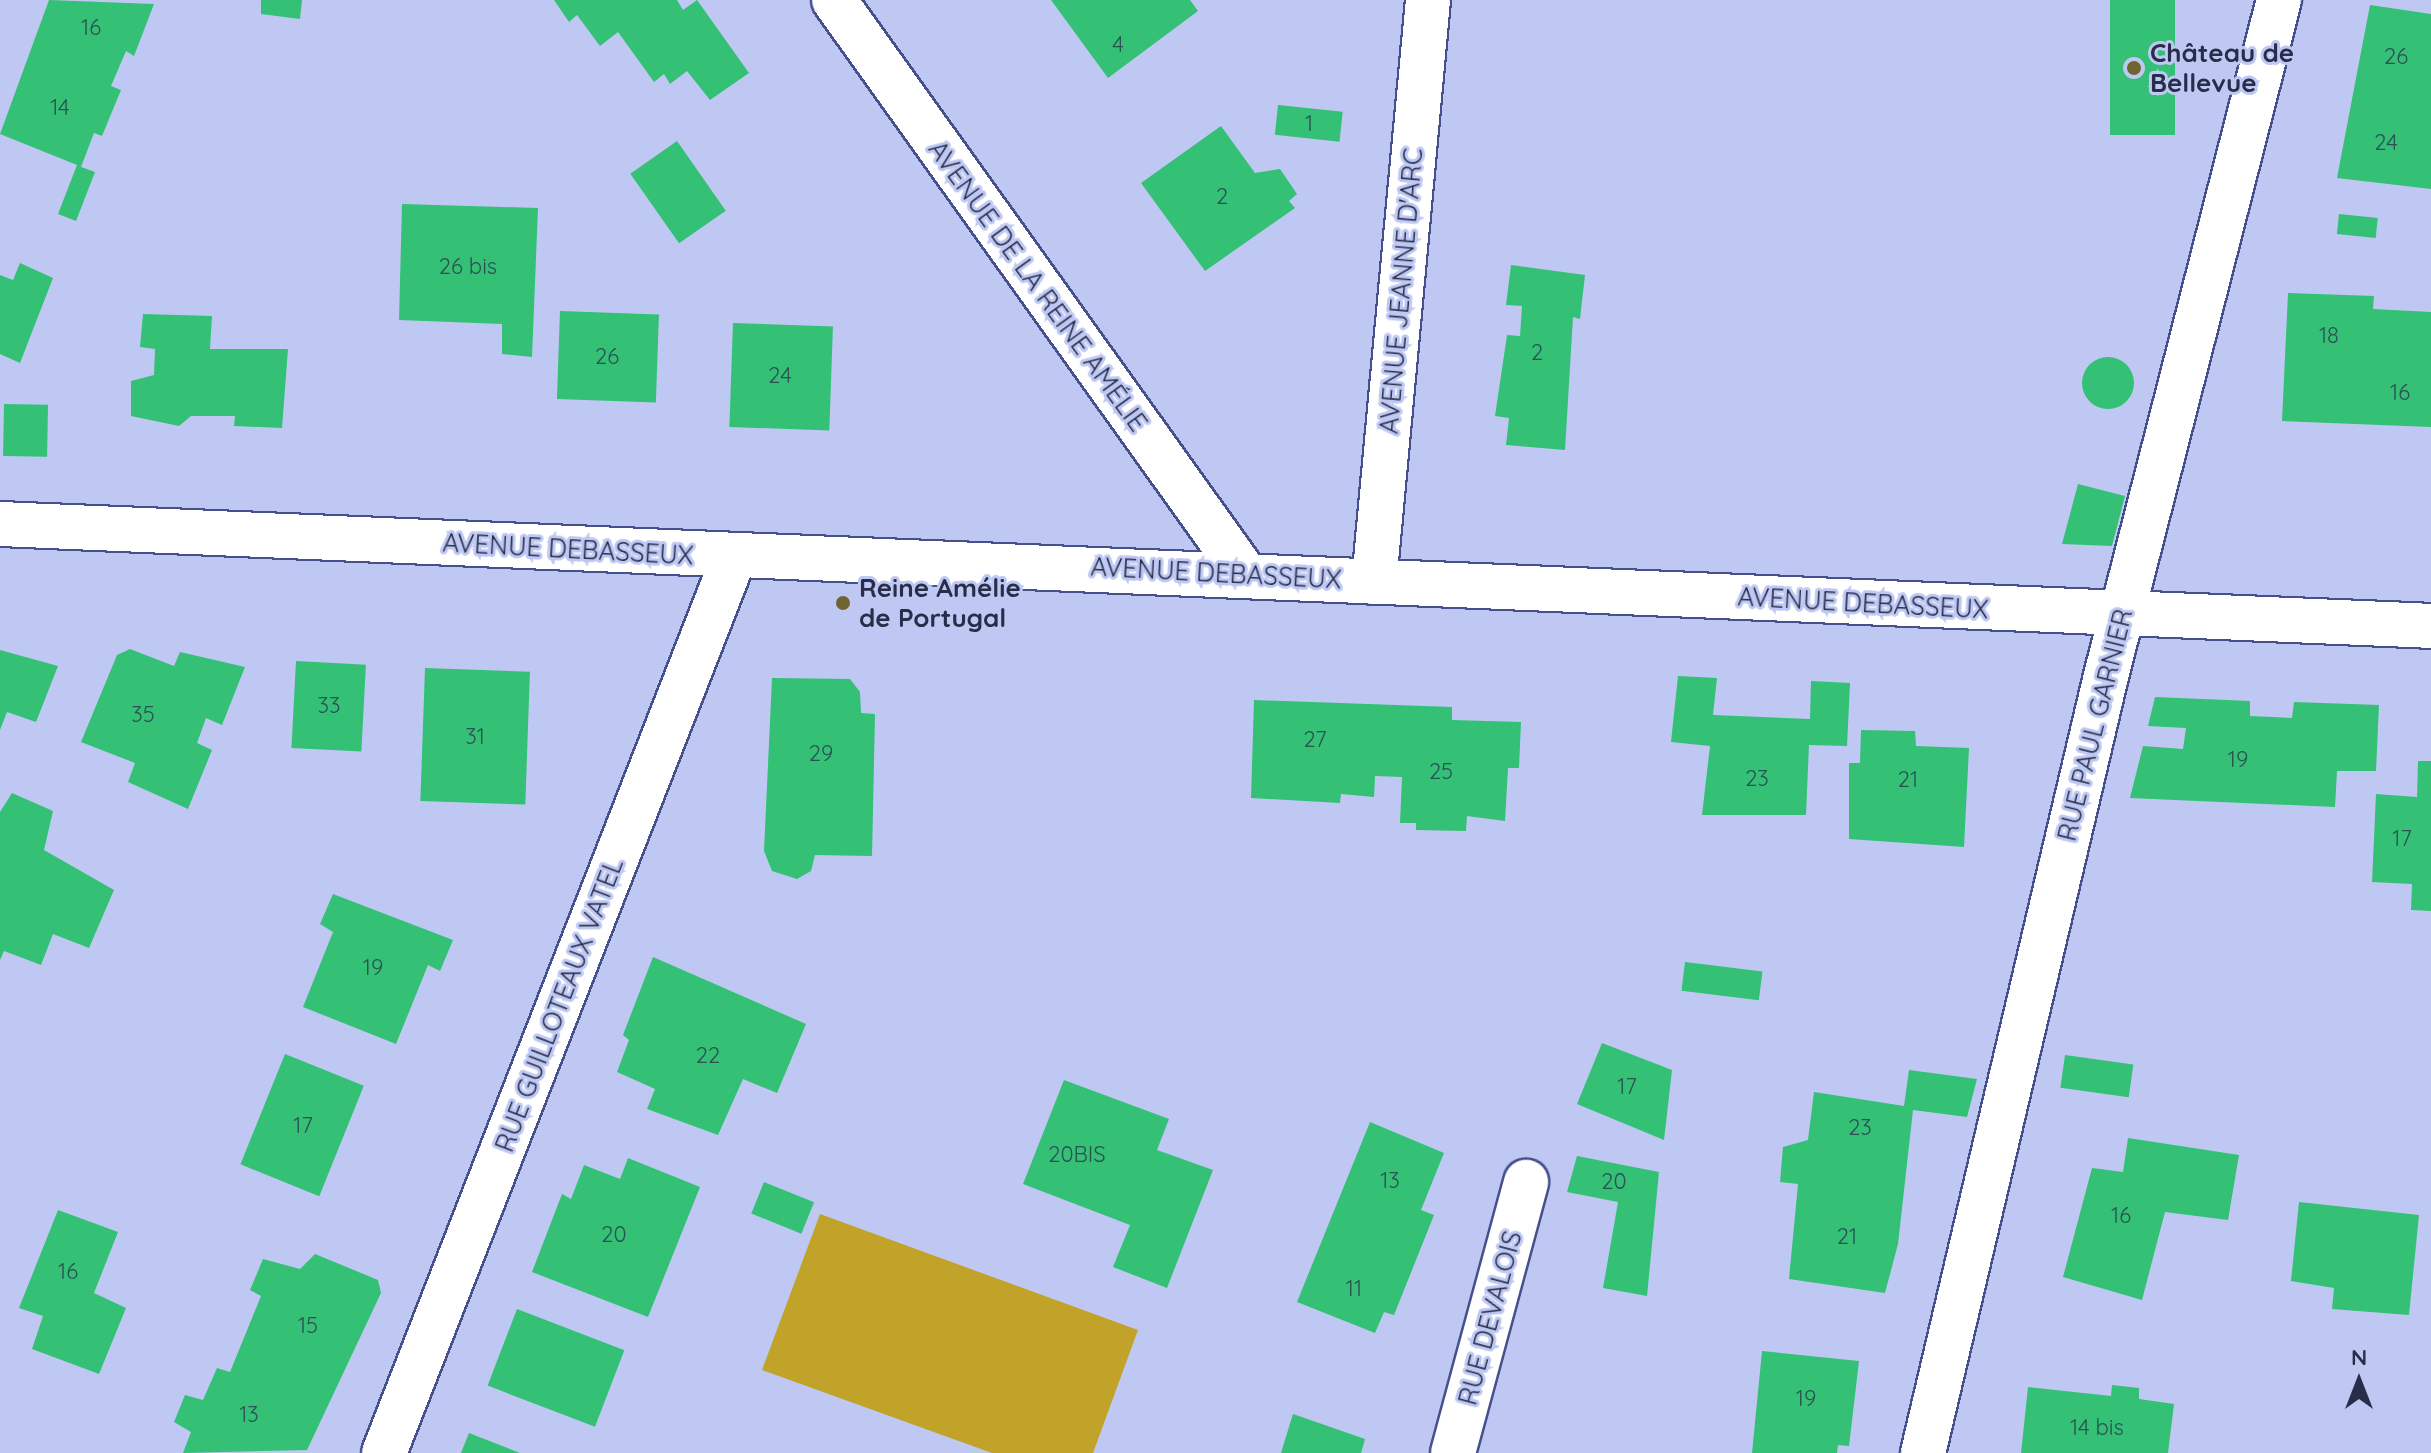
<!DOCTYPE html>
<meta charset="utf-8">
<style>
body{margin:0}
#map{position:relative;width:2431px;height:1453px;overflow:hidden;background:#bec8f3;font-family:Quicksand,sans-serif}
div>[style]{position:absolute}
.green>*{inset:0;background:#c0a328}
.building>*{inset:0;background:#34c075;transform-origin:0 0}
.round{border-radius:50%}
.roads{filter:drop-shadow(2px 0 #46508d) drop-shadow(-2px 0 #46508d) drop-shadow(0 2px #46508d) drop-shadow(0 -2px #46508d)}
.minor>*{height:44px;margin:-22px;padding:0 22px;transform-origin:22px;border-radius:22px;background:#fff}
.dots>*{width:22px;height:22px;translate:-50% -50%;box-sizing:border-box;border:4px solid #bec8f3;border-radius:50%}
span{translate:-50% -50%;white-space:nowrap;text-align:center;line-height:1.15;-webkit-text-stroke:6px #bec8f3;paint-order:stroke}
.number-label{font-size:22px;color:#2b5254}
.number-label span{-webkit-text-stroke-width:0}
.poi-label{font-size:26px;color:#282e49;font-weight:700}
.left{translate:0 -50%;text-align:left}
.street-label{font-size:26px;color:#282e49}
.north{position:absolute;left:2319px;top:1341px;width:80px;height:80px;-webkit-text-stroke:6px #bec8f3;paint-order:stroke;rotate:0deg;font-size:22px;font-weight:700;line-height:32px;text-align:center;color:#282e49}
.north::after{content:'';display:block;margin:auto;width:28px;height:36px;background:#282e49;clip-path:polygon(50% 0,100% 100%,50% 72%,0 100%)}
</style>
<div id="map">
<div class="green">
<div style="clip-path:polygon(820px 1214px,1138px 1330px,1093px 1453px,992px 1453px,762px 1370px)"></div>
</div>
<div class="building">
<div style="clip-path:polygon(49px 0,154px 4px,134px 56px,126px 51px,111px 86px,121px 90px,102px 136px,94px 133px,81px 167px,95px 172px,76px 221px,58px 214px,77px 165px,0 134px)"></div>
<div style="clip-path:polygon(261px 0,302px 0,300px 19px,261px 14px)"></div>
<div style="clip-path:polygon(554px 0,677px 0,683px 10px,697px 0,749px 73px,710px 100px,687px 71px,670px 84px,664px 74px,654px 82px,618px 32px,600px 46px,577px 15px,569px 22px)"></div>
<div style="clip-path:polygon(1051px 0,1190px 0,1198px 11px,1108px 78px)"></div>
<div style="left:2110px;top:0;width:65px;height:135px"></div>
<div style="clip-path:polygon(2370px 5px,2431px 14px,2431px 189px,2337px 178px)"></div>
<div style="left:1278px;top:105px;width:65px;height:30px;rotate:6deg"></div>
<div style="clip-path:polygon(1221px 126px,1255px 173px,1280px 169px,1297px 194px,1289px 201px,1295px 208px,1205px 271px,1141px 183px)"></div>
<div style="left:677px;top:141px;width:85px;height:57px;rotate:55deg"></div>
<div style="clip-path:polygon(402px 204px,538px 208px,532px 357px,502px 354px,502px 324px,399px 320px)"></div>
<div style="left:2339px;top:214px;width:39px;height:20px;rotate:6deg"></div>
<div style="clip-path:polygon(20px 263px,53px 278px,20px 363px,0 354px,0 275px,13px 280px)"></div>
<div style="clip-path:polygon(1511px 265px,1585px 275px,1580px 319px,1573px 317px,1565px 450px,1506px 445px,1509px 418px,1495px 416px,1507px 335px,1520px 336px,1522px 306px,1506px 305px)"></div>
<div style="clip-path:polygon(2288px 293px,2374px 296px,2373px 309px,2431px 312px,2431px 427px,2282px 421px)"></div>
<div style="left:560px;top:311px;width:99px;height:88px;rotate:2deg"></div>
<div style="clip-path:polygon(143px 314px,212px 316px,210px 349px,288px 349px,282px 428px,234px 426px,235px 416px,191px 416px,179px 426px,131px 416px,131px 381px,154px 375px,155px 349px,140px 347px)"></div>
<div style="left:733px;top:323px;width:100px;height:104px;rotate:2deg"></div>
<div class="round" style="left:2082px;top:357px;width:52px;height:52px"></div>
<div style="left:4px;top:404px;width:44px;height:52px;rotate:1deg"></div>
<div style="clip-path:polygon(2078px 484px,2125px 496px,2112px 546px,2062px 544px)"></div>
<div style="clip-path:polygon(130px 649px,174px 666px,180px 652px,245px 667px,222px 725px,206px 718px,197px 743px,212px 750px,188px 809px,128px 782px,135px 763px,81px 742px,117px 655px)"></div>
<div style="clip-path:polygon(0 650px,58px 666px,36px 722px,7px 712px,0 730px)"></div>
<div style="left:296px;top:661px;width:70px;height:87px;rotate:3deg"></div>
<div style="left:425px;top:668px;width:105px;height:133px;rotate:2deg"></div>
<div style="clip-path:polygon(1678px 676px,1717px 678px,1713px 715px,1810px 719px,1811px 681px,1850px 683px,1847px 746px,1809px 745px,1806px 815px,1702px 815px,1710px 746px,1671px 742px)"></div>
<div style="clip-path:polygon(772px 678px,850px 679px,860px 692px,861px 713px,875px 714px,872px 856px,815px 855px,811px 871px,797px 879px,772px 871px,764px 851px)"></div>
<div style="clip-path:polygon(2155px 697px,2250px 701px,2250px 716px,2292px 718px,2294px 702px,2379px 705px,2376px 771px,2337px 771px,2335px 807px,2130px 798px,2143px 746px,2183px 749px,2186px 728px,2148px 726px)"></div>
<div style="clip-path:polygon(1254px 700px,1452px 707px,1452px 720px,1521px 722px,1519px 768px,1508px 768px,1505px 821px,1467px 816px,1466px 831px,1416px 830px,1416px 823px,1400px 823px,1402px 777px,1375px 776px,1374px 797px,1341px 794px,1340px 803px,1251px 798px)"></div>
<div style="clip-path:polygon(1861px 730px,1915px 731px,1916px 746px,1969px 748px,1964px 847px,1849px 839px,1849px 763px,1860px 763px)"></div>
<div style="clip-path:polygon(2418px 761px,2431px 761px,2431px 911px,2411px 910px,2412px 884px,2372px 882px,2376px 794px,2417px 797px)"></div>
<div style="clip-path:polygon(12px 793px,53px 811px,44px 850px,114px 890px,89px 948px,53px 934px,41px 965px,4px 951px,0 960px,0 812px)"></div>
<div style="clip-path:polygon(333px 894px,453px 940px,440px 971px,428px 965px,396px 1044px,303px 1007px,333px 932px,320px 924px)"></div>
<div style="clip-path:polygon(653px 957px,806px 1024px,777px 1093px,743px 1079px,718px 1135px,647px 1109px,655px 1089px,617px 1072px,629px 1040px,623px 1035px)"></div>
<div style="left:1685px;top:962px;width:78px;height:29px;rotate:7deg"></div>
<div style="clip-path:polygon(1602px 1043px,1672px 1070px,1664px 1140px,1577px 1104px)"></div>
<div style="left:285px;top:1054px;width:85px;height:119px;rotate:22deg"></div>
<div style="left:2065px;top:1055px;width:69px;height:33px;rotate:8deg"></div>
<div style="clip-path:polygon(1909px 1070px,1977px 1079px,1967px 1117px,1913px 1110px,1898px 1244px,1885px 1293px,1789px 1279px,1798px 1184px,1780px 1182px,1783px 1147px,1808px 1140px,1814px 1092px,1904px 1106px)"></div>
<div style="clip-path:polygon(1064px 1080px,1169px 1119px,1157px 1150px,1213px 1170px,1167px 1288px,1113px 1267px,1130px 1225px,1023px 1184px)"></div>
<div style="clip-path:polygon(1370px 1122px,1444px 1153px,1421px 1210px,1434px 1215px,1394px 1315px,1384px 1312px,1375px 1333px,1297px 1302px)"></div>
<div style="clip-path:polygon(2128px 1138px,2239px 1155px,2228px 1220px,2165px 1212px,2142px 1300px,2063px 1277px,2092px 1168px,2123px 1172px)"></div>
<div style="clip-path:polygon(1577px 1156px,1659px 1172px,1647px 1296px,1603px 1288px,1618px 1202px,1567px 1192px)"></div>
<div style="clip-path:polygon(628px 1158px,700px 1187px,648px 1317px,532px 1272px,562px 1194px,571px 1199px,584px 1165px,620px 1179px)"></div>
<div style="left:764px;top:1182px;width:54px;height:34px;rotate:22deg"></div>
<div style="clip-path:polygon(2299px 1202px,2419px 1215px,2409px 1315px,2332px 1309px,2334px 1288px,2291px 1281px)"></div>
<div style="clip-path:polygon(58px 1210px,118px 1232px,94px 1293px,126px 1308px,99px 1374px,32px 1349px,43px 1316px,19px 1308px)"></div>
<div style="clip-path:polygon(315px 1254px,378px 1280px,381px 1293px,307px 1450px,183px 1453px,191px 1432px,174px 1422px,185px 1395px,203px 1400px,217px 1368px,230px 1372px,261px 1296px,250px 1290px,263px 1259px,300px 1269px)"></div>
<div style="left:517px;top:1309px;width:115px;height:82px;rotate:21deg"></div>
<div style="clip-path:polygon(1762px 1351px,1859px 1361px,1849px 1446px,1838px 1445px,1837px 1453px,1752px 1453px)"></div>
<div style="clip-path:polygon(2112px 1385px,2139px 1388px,2139px 1399px,2174px 1404px,2168px 1453px,2021px 1453px,2028px 1387px,2111px 1396px)"></div>
<div style="clip-path:polygon(1293px 1414px,1365px 1439px,1361px 1453px,1281px 1453px)"></div>
<div style="clip-path:polygon(469px 1433px,520px 1453px,461px 1453px)"></div>
</div>
<div class="roads">
<div class="minor">
<div style="left:834px;top:0;width:702px;rotate:54.39deg"></div>
<div style="left:0;top:524px;width:2433px;rotate:2.4deg"></div>
<div style="left:1374px;top:582px;width:584px;rotate:-84.7deg"></div>
<div style="left:384px;top:1453px;width:962px;rotate:-68.66deg"></div>
<div style="left:1453px;top:1453px;width:281px;rotate:-74.9deg"></div>
<div style="left:1923px;top:1453px;width:798px;rotate:-76.75deg"></div>
<div style="left:2106px;top:676px;width:698px;rotate:-75.65deg"></div>
</div>
</div>
<div class="dots">
<div style="left:2134px;top:68px;background:#716431"></div>
<div style="left:843px;top:603px;background:#716431"></div>
</div>
<div class="number-label">
<span style="left:91px;top:28px">16</span>
<span style="left:1118px;top:45px">4</span>
<span style="left:2396px;top:57px">26</span>
<span style="left:60px;top:108px">14</span>
<span style="left:1309px;top:124px">1</span>
<span style="left:2386px;top:143px">24</span>
<span style="left:1222px;top:197px">2</span>
<span style="left:468px;top:267px">26 bis</span>
<span style="left:2329px;top:336px">18</span>
<span style="left:1537px;top:353px">2</span>
<span style="left:607px;top:357px">26</span>
<span style="left:780px;top:376px">24</span>
<span style="left:2400px;top:393px">16</span>
<span style="left:329px;top:706px">33</span>
<span style="left:143px;top:715px">35</span>
<span style="left:475px;top:737px">31</span>
<span style="left:1315px;top:740px">27</span>
<span style="left:821px;top:754px">29</span>
<span style="left:2238px;top:760px">19</span>
<span style="left:1441px;top:772px">25</span>
<span style="left:1757px;top:779px">23</span>
<span style="left:1908px;top:780px">21</span>
<span style="left:2402px;top:839px">17</span>
<span style="left:373px;top:968px">19</span>
<span style="left:708px;top:1056px">22</span>
<span style="left:1627px;top:1087px">17</span>
<span style="left:303px;top:1126px">17</span>
<span style="left:1860px;top:1128px">23</span>
<span style="left:1077px;top:1155px">20BIS</span>
<span style="left:1390px;top:1181px">13</span>
<span style="left:1614px;top:1182px">20</span>
<span style="left:2121px;top:1216px">16</span>
<span style="left:614px;top:1235px">20</span>
<span style="left:1847px;top:1237px">21</span>
<span style="left:68px;top:1272px">16</span>
<span style="left:1354px;top:1289px">11</span>
<span style="left:308px;top:1326px">15</span>
<span style="left:1806px;top:1399px">19</span>
<span style="left:249px;top:1415px">13</span>
<span style="left:2097px;top:1428px">14 bis</span>
</div>
<div class="poi-label">
<span class="left" style="left:2150px;top:68px">Château de<br>Bellevue</span>
<span class="left" style="left:859px;top:603px">Reine Amélie<br>de Portugal</span>
</div>
<div class="street-label">
<span style="left:1038px;top:286px;rotate:54deg">AVENUE DE LA REINE AMÉLIE</span>
<span style="left:1401px;top:291px;rotate:-85deg">AVENUE JEANNE D'ARC</span>
<span style="left:568px;top:549px;rotate:3deg">AVENUE DEBASSEUX</span>
<span style="left:1216px;top:573px;rotate:3deg">AVENUE DEBASSEUX</span>
<span style="left:1863px;top:603px;rotate:3deg">AVENUE DEBASSEUX</span>
<span style="left:2095px;top:725px;rotate:-76deg">RUE PAUL GARNIER</span>
<span style="left:559px;top:1005px;rotate:-69deg">RUE GUILLOTEAUX VATEL</span>
<span style="left:1490px;top:1318px;rotate:-75deg">RUE DEVALOIS</span>
</div>
<div class="north">N</div>
</div>
